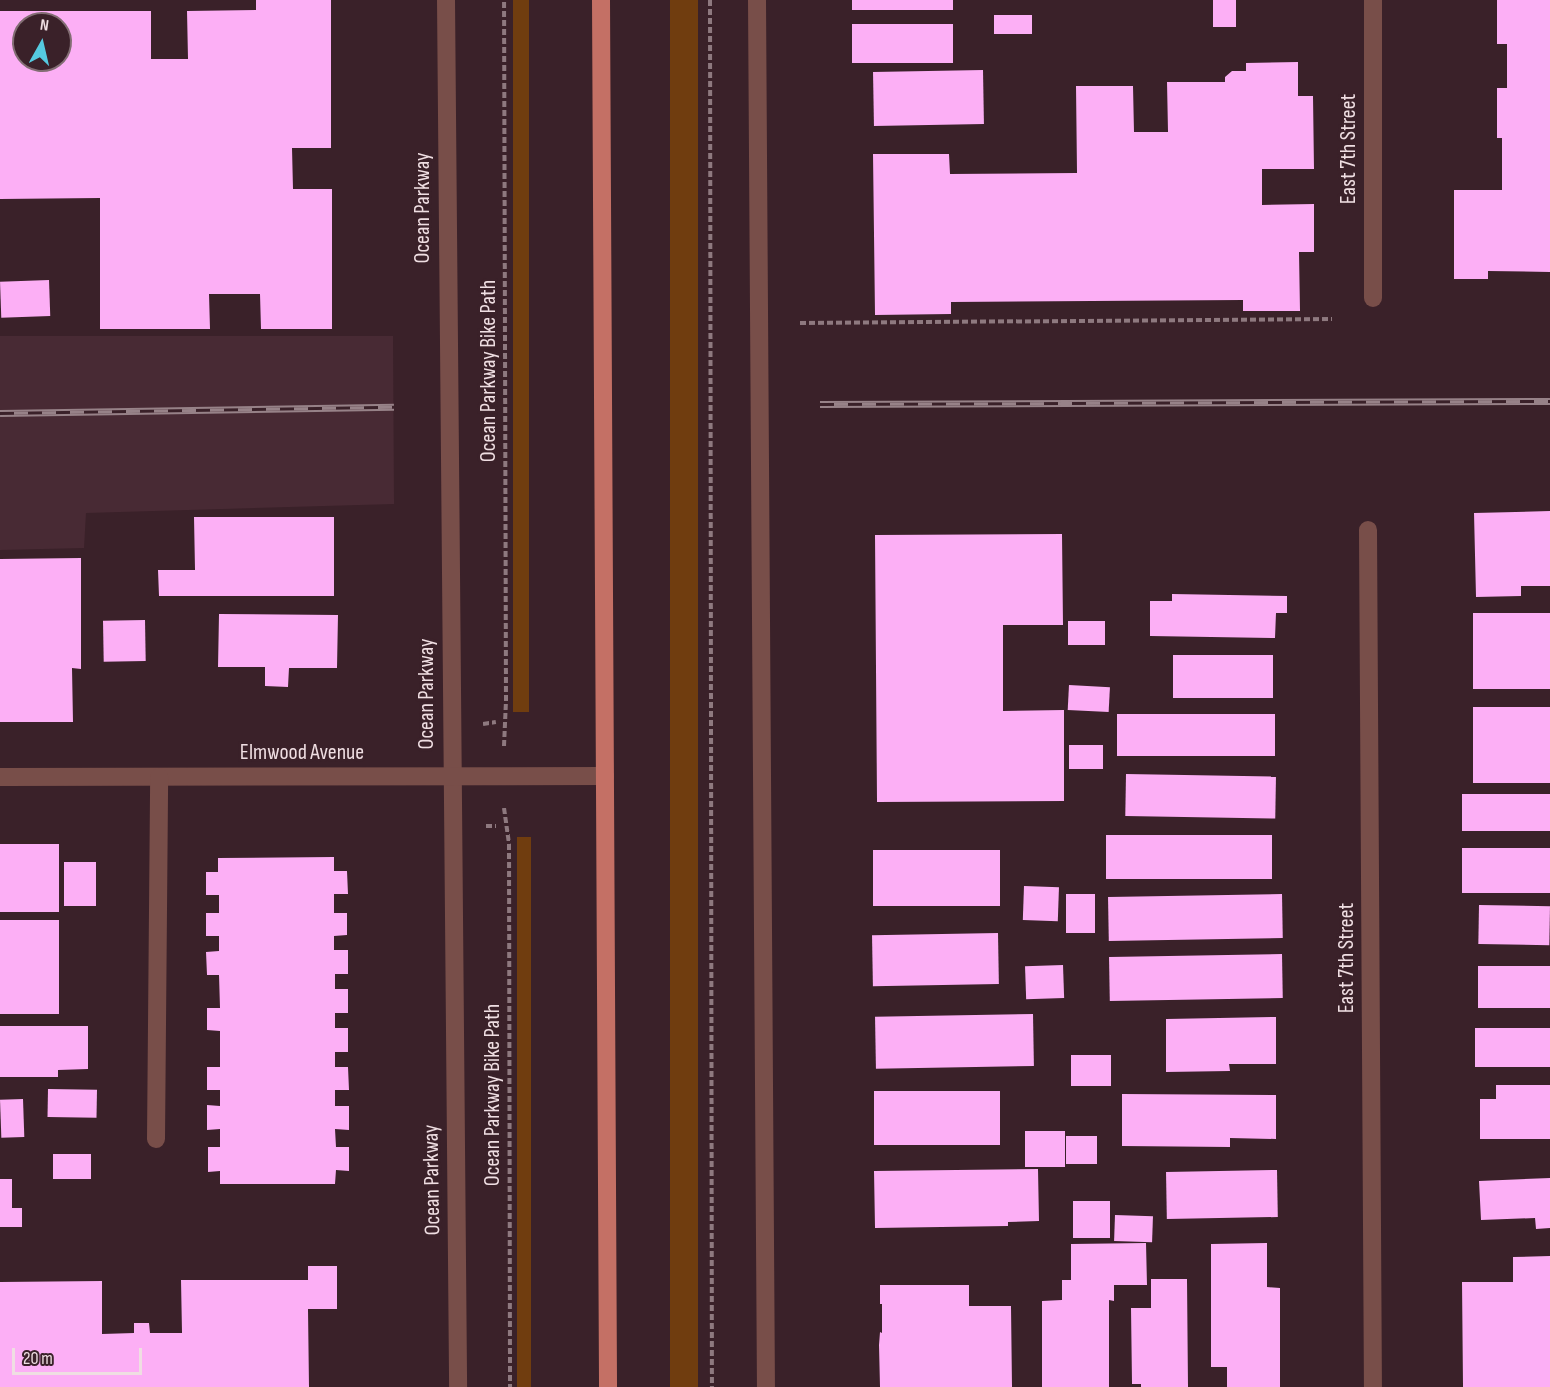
<!DOCTYPE html>
<style>
body{margin:0}
#map{position:relative;width:1550px;height:1387px;overflow:hidden;background:#3a2129;font-family:"Sofia Sans Condensed",sans-serif}
div>[style]{position:absolute}
.built>*{inset:0;background:#482a34}
.green>*{inset:0;background:#703d0f;transform-origin:0 0}
.building>*{inset:0;background:#fcaff5;transform-origin:0 0}
.path>*{height:4px;margin-top:-2px;transform-origin:0;background:repeating-linear-gradient(90deg,#8e797f 0 6px,transparent 0 9px)}
.minor>*{height:18px;margin:-9px;padding:0 9px;transform-origin:9px;border-radius:9px;background:#784e49}
.major>*{height:18px;margin:-9px;padding:0 9px;transform-origin:9px;border-radius:9px;background:#c47065}
.rail>*{height:7px;margin-top:-3.5px;transform-origin:0;background:repeating-linear-gradient(90deg,#3a2129 0 14px,#978288 0 28px);box-sizing:border-box;border-block:2px solid #978288}
span{translate:-50% -50%;white-space:nowrap;text-align:center;line-height:1.15;-webkit-text-stroke:6px #3a2129;paint-order:stroke}
.street-label{font-size:22px;color:#efdee2}
.north{position:absolute;left:12px;top:12px;width:60px;height:60px;box-sizing:border-box;background:#3a2129;border:2px solid #826d73;border-radius:50%;rotate:8deg;font-size:16px;font-weight:700;line-height:24px;text-align:center;color:#efdee2}
.north::after{content:'';display:block;margin:auto;width:21px;height:27px;background:#55cae0;clip-path:polygon(50% 0,100% 100%,50% 72%,0 100%)}
.scale{position:absolute;left:12px;top:1348px;width:130px;height:27px;box-sizing:border-box;border:3px solid #efdee2;border-top:0;padding-left:8px;font-size:18px;line-height:21px;white-space:nowrap;color:#efdee2;-webkit-text-stroke:4px #3a2129;paint-order:stroke}
</style>
<div id="map">
<div class="built">
<div style="clip-path:polygon(0 336px,393px 336px,394px 504px,86px 513px,84px 548px,0 550px)"></div>
</div>
<div class="green">
<div style="left:513px;top:0;width:16px;height:712px"></div>
<div style="left:670px;top:0;width:28px;height:1387px"></div>
<div style="left:517px;top:837px;width:14px;height:550px"></div>
</div>
<div class="building">
<div style="clip-path:polygon(evenodd,256px 0,331px 0,331px 148px,292px 148px,293px 189px,332px 189px,332px 329px,261px 329px,260px 294px,209px 294px,210px 329px,100px 329px,100px 198px,0 199px,0 11px,151px 11px,151px 59px,188px 59px,187px 11px,256px 10px,256px 0,24px 24px,60px 24px,60px 60px,24px 60px,24px 24px)"></div>
<div style="left:852px;top:0;width:101px;height:10px"></div>
<div style="left:1213px;top:0;width:23px;height:27px"></div>
<div style="clip-path:polygon(1497px 0,1550px 0,1550px 272px,1488px 271px,1488px 279px,1454px 279px,1454px 190px,1502px 190px,1502px 138px,1497px 138px,1497px 88px,1507px 88px,1507px 44px,1497px 44px)"></div>
<div style="left:994px;top:15px;width:38px;height:19px"></div>
<div style="left:953px;top:24px;width:39px;height:101px;rotate:90deg"></div>
<div style="clip-path:polygon(1298px 62px,1298px 96px,1313px 96px,1314px 169px,1262px 169px,1262px 205px,1314px 204px,1314px 252px,1299px 252px,1300px 311px,1243px 311px,1243px 300px,951px 302px,951px 314px,875px 315px,873px 154px,949px 154px,950px 174px,1077px 173px,1076px 86px,1133px 86px,1134px 132px,1168px 132px,1167px 82px,1225px 82px,1225px 77px,1232px 71px,1246px 71px,1246px 63px)"></div>
<div style="left:983px;top:70px;width:54px;height:110px;rotate:89deg"></div>
<div style="left:49px;top:280px;width:36px;height:49px;rotate:88deg"></div>
<div style="clip-path:polygon(1550px 511px,1550px 586px,1521px 586px,1521px 596px,1476px 597px,1474px 513px)"></div>
<div style="clip-path:polygon(194px 517px,334px 517px,334px 596px,159px 596px,158px 570px,195px 570px)"></div>
<div style="clip-path:polygon(1062px 534px,1063px 625px,1003px 625px,1003px 711px,1064px 710px,1064px 801px,877px 802px,875px 535px)"></div>
<div style="clip-path:polygon(81px 558px,81px 669px,72px 668px,73px 722px,0 722px,0 559px)"></div>
<div style="clip-path:polygon(1172px 594px,1287px 596px,1287px 613px,1276px 613px,1275px 638px,1150px 636px,1150px 601px,1172px 601px)"></div>
<div style="left:1473px;top:613px;width:77px;height:76px"></div>
<div style="clip-path:polygon(219px 614px,338px 615px,337px 668px,289px 668px,288px 687px,265px 686px,265px 667px,218px 667px)"></div>
<div style="left:145px;top:620px;width:41px;height:42px;rotate:89deg"></div>
<div style="left:1068px;top:621px;width:37px;height:24px"></div>
<div style="left:1173px;top:655px;width:100px;height:43px"></div>
<div style="left:1069px;top:685px;width:41px;height:25px;rotate:3deg"></div>
<div style="left:1473px;top:707px;width:77px;height:76px"></div>
<div style="left:1275px;top:714px;width:42px;height:158px;rotate:90deg"></div>
<div style="left:1103px;top:745px;width:24px;height:34px;rotate:90deg"></div>
<div style="left:1126px;top:774px;width:150px;height:42px;rotate:1deg"></div>
<div style="left:1550px;top:794px;width:37px;height:88px;rotate:90deg"></div>
<div style="left:1106px;top:835px;width:166px;height:44px"></div>
<div style="left:0;top:844px;width:59px;height:68px"></div>
<div style="left:1462px;top:848px;width:88px;height:45px"></div>
<div style="left:873px;top:850px;width:127px;height:56px"></div>
<div style="clip-path:polygon(334px 857px,334px 871px,347px 871px,348px 894px,334px 894px,334px 913px,347px 913px,347px 935px,334px 936px,334px 950px,348px 950px,348px 974px,335px 974px,335px 989px,348px 989px,348px 1013px,335px 1013px,335px 1028px,348px 1028px,348px 1052px,335px 1052px,335px 1067px,348px 1067px,349px 1090px,335px 1090px,335px 1106px,349px 1106px,349px 1130px,335px 1129px,336px 1147px,349px 1147px,349px 1171px,336px 1170px,335px 1184px,220px 1184px,220px 1171px,208px 1172px,208px 1147px,220px 1147px,220px 1129px,207px 1130px,207px 1105px,220px 1106px,220px 1090px,207px 1090px,207px 1067px,220px 1067px,220px 1031px,207px 1030px,207px 1008px,220px 1008px,219px 975px,207px 975px,206px 952px,219px 951px,219px 936px,206px 936px,206px 913px,219px 913px,219px 895px,206px 895px,206px 872px,218px 872px,218px 858px)"></div>
<div style="left:64px;top:862px;width:32px;height:44px"></div>
<div style="left:1024px;top:886px;width:35px;height:34px;rotate:2deg"></div>
<div style="left:1066px;top:894px;width:29px;height:39px"></div>
<div style="left:1282px;top:894px;width:44px;height:174px;rotate:89deg"></div>
<div style="left:1479px;top:905px;width:71px;height:39px;rotate:1deg"></div>
<div style="left:0;top:920px;width:59px;height:94px"></div>
<div style="left:998px;top:933px;width:51px;height:126px;rotate:89deg"></div>
<div style="left:1282px;top:954px;width:44px;height:173px;rotate:89deg"></div>
<div style="left:1063px;top:965px;width:33px;height:38px;rotate:88deg"></div>
<div style="left:1478px;top:966px;width:72px;height:42px"></div>
<div style="left:1033px;top:1014px;width:52px;height:158px;rotate:89deg"></div>
<div style="clip-path:polygon(1276px 1017px,1276px 1064px,1229px 1064px,1230px 1071px,1166px 1072px,1166px 1019px)"></div>
<div style="clip-path:polygon(0 1026px,88px 1026px,88px 1069px,58px 1070px,58px 1077px,0 1077px)"></div>
<div style="left:1475px;top:1028px;width:75px;height:39px"></div>
<div style="left:1071px;top:1055px;width:40px;height:31px"></div>
<div style="clip-path:polygon(1496px 1085px,1550px 1085px,1550px 1139px,1480px 1139px,1480px 1099px,1496px 1099px)"></div>
<div style="left:48px;top:1089px;width:49px;height:28px;rotate:1deg"></div>
<div style="left:874px;top:1091px;width:126px;height:54px"></div>
<div style="clip-path:polygon(1122px 1094px,1276px 1095px,1276px 1139px,1230px 1138px,1230px 1147px,1122px 1146px)"></div>
<div style="left:23px;top:1099px;width:38px;height:23px;rotate:88deg"></div>
<div style="left:1025px;top:1131px;width:40px;height:36px"></div>
<div style="left:1066px;top:1136px;width:31px;height:28px"></div>
<div style="left:53px;top:1154px;width:38px;height:25px"></div>
<div style="clip-path:polygon(1038px 1169px,1039px 1221px,1008px 1222px,1008px 1226px,875px 1228px,874px 1171px)"></div>
<div style="left:1277px;top:1170px;width:47px;height:111px;rotate:89deg"></div>
<div style="clip-path:polygon(1550px 1178px,1550px 1228px,1536px 1229px,1535px 1218px,1481px 1220px,1479px 1181px)"></div>
<div style="clip-path:polygon(0 1179px,12px 1179px,12px 1208px,22px 1208px,22px 1227px,0 1227px)"></div>
<div style="left:1073px;top:1201px;width:37px;height:37px"></div>
<div style="left:1115px;top:1215px;width:38px;height:26px;rotate:2deg"></div>
<div style="clip-path:polygon(1146px 1243px,1147px 1285px,1114px 1285px,1114px 1301px,1109px 1300px,1109px 1387px,1042px 1387px,1042px 1301px,1062px 1300px,1062px 1280px,1071px 1280px,1071px 1244px)"></div>
<div style="clip-path:polygon(1267px 1243px,1267px 1287px,1280px 1288px,1280px 1387px,1227px 1387px,1227px 1367px,1211px 1367px,1211px 1244px)"></div>
<div style="clip-path:polygon(1550px 1256px,1550px 1387px,1463px 1387px,1462px 1282px,1513px 1282px,1513px 1257px)"></div>
<div style="clip-path:polygon(308px 1266px,337px 1266px,337px 1309px,308px 1309px,309px 1387px,0 1387px,0 1282px,102px 1281px,102px 1334px,134px 1333px,134px 1323px,149px 1323px,150px 1333px,182px 1333px,181px 1280px,308px 1280px)"></div>
<div style="clip-path:polygon(1151px 1279px,1187px 1279px,1188px 1387px,1141px 1387px,1141px 1384px,1132px 1384px,1131px 1308px,1151px 1308px)"></div>
<div style="clip-path:polygon(880px 1285px,969px 1285px,969px 1306px,1011px 1306px,1012px 1387px,880px 1387px,879px 1345px,880px 1332px,882px 1333px,882px 1304px,880px 1304px)"></div>
</div>
<div class="path">
<div style="left:710px;top:0;width:1387px;rotate:89.92deg"></div>
<div style="left:800px;top:323px;width:532px;rotate:-0.43deg"></div>
<div style="left:483px;top:724px;width:13px;rotate:-9deg"></div>
<div style="left:504px;top:746px;width:45px;rotate:-87.5deg"></div>
<div style="left:506px;top:701px;width:701px;rotate:-90.16deg"></div>
<div style="left:504px;top:808px;width:36px;rotate:82deg"></div>
<div style="left:509px;top:844px;width:543px;rotate:89.89deg"></div>
<div style="left:486px;top:826px;width:10px"></div>
</div>
<div class="minor">
<div style="left:446px;top:0;width:1387px;rotate:89.5deg"></div>
<div style="left:757px;top:0;width:1387px;rotate:89.63deg"></div>
<div style="left:1373px;top:0;width:298px;rotate:90deg"></div>
<div style="left:1368px;top:530px;width:857px;rotate:89.67deg"></div>
<div style="left:0;top:777px;width:605px;rotate:-0.09deg"></div>
<div style="left:156px;top:1139px;width:362px;rotate:-89.5deg"></div>
</div>
<div class="major">
<div style="left:601px;top:0;width:1387px;rotate:89.71deg"></div>
</div>
<div class="rail">
<div style="left:820px;top:404px;width:730px;rotate:-0.24deg"></div>
<div style="left:0;top:413px;width:394px;rotate:-0.9deg"></div>
</div>
<div class="street-label">
<span style="left:1349px;top:149px;rotate:-90deg">East 7th Street</span>
<span style="left:423px;top:208px;rotate:-90deg">Ocean Parkway</span>
<span style="left:489px;top:371px;rotate:-90deg">Ocean Parkway Bike Path</span>
<span style="left:427px;top:694px;rotate:-90deg">Ocean Parkway</span>
<span style="left:302px;top:753px">Elmwood Avenue</span>
<span style="left:1347px;top:958px;rotate:-90deg">East 7th Street</span>
<span style="left:493px;top:1095px;rotate:-90deg">Ocean Parkway Bike Path</span>
<span style="left:432px;top:1180px;rotate:-91deg">Ocean Parkway</span>
</div>
<div class="north">N</div>
<div class="scale">20 m</div>
</div>
